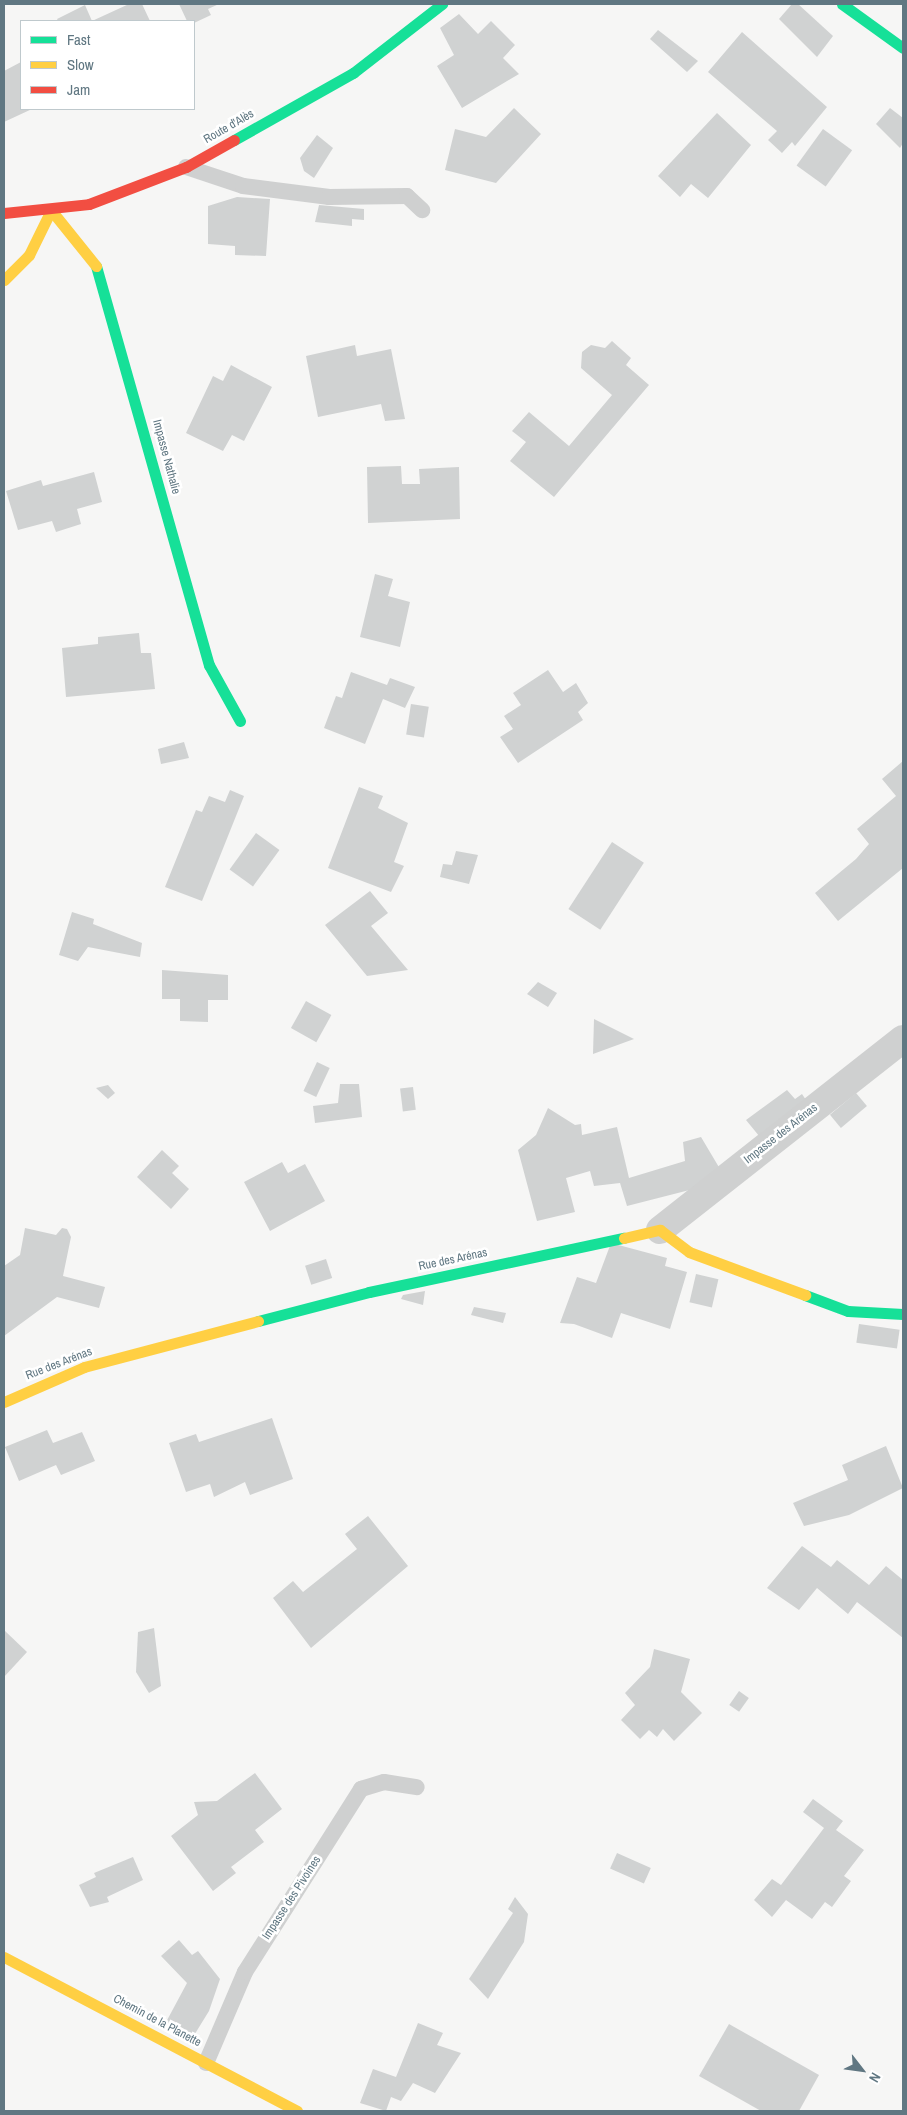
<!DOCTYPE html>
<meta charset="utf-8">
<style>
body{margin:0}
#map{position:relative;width:907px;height:2115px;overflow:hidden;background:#f6f6f5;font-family:"Archivo Narrow",sans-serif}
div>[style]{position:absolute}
.building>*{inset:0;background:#d0d2d2;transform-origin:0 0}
.lane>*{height:16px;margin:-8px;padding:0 8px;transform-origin:8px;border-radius:8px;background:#cfd0d0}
.street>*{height:28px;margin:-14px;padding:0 14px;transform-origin:14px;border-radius:14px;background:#cfd0d0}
.fast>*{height:11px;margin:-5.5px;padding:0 5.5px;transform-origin:5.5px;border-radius:5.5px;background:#16e098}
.slow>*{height:11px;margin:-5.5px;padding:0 5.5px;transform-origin:5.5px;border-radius:5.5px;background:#ffcf43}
.jam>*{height:11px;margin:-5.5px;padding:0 5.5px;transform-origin:5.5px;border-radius:5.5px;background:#f24e42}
span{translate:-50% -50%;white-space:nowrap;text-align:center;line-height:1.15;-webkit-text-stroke:5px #fff;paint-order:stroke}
.street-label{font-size:12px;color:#607782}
.frame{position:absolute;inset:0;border:5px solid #607782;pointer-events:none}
.legend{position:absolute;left:20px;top:20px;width:175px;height:90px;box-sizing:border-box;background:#fff;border:1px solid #bfc9cd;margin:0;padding:6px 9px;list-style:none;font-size:15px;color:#607782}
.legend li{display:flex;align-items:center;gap:10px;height:25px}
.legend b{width:25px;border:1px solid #bfc9cd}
.north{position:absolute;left:837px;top:2045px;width:50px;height:50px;-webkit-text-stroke:4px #fff;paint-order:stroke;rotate:120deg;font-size:14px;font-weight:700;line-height:20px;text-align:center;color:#607782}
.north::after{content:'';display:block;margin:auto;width:18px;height:22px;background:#607782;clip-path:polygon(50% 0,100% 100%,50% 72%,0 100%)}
</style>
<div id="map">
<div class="building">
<div style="clip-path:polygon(129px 4px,142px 4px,150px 21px,58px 21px,57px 19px,85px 5px,92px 21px)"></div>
<div style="clip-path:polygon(179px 4px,219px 4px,208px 9px,211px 15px,194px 23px,187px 21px)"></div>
<div style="clip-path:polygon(792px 4px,798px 4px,833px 36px,817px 57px,779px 19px)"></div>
<div style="clip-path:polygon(459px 14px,478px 34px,491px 21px,515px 45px,503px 58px,519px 74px,462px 108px,437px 66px,454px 55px,440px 28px)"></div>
<div style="clip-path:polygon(658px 30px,698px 61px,687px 72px,650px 39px)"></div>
<div style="clip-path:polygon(742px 32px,827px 107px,795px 146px,792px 142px,782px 153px,768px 140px,777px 131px,708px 72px)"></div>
<div style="clip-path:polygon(21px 62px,21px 109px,32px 109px,4px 122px,4px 71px)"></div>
<div style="clip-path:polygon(514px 108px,541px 134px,496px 183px,445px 170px,455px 129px,486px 137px)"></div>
<div style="clip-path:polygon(890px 108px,903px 118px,903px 143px,900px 148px,876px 124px)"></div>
<div style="clip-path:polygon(717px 113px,751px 145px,708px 198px,691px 184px,680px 197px,658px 176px)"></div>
<div style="left:823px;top:129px;width:36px;height:45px;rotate:36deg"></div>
<div style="clip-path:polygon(317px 135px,333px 148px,314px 178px,304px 171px,300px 158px)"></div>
<div style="clip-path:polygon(237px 197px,270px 199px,266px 256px,235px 255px,235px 246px,208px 244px,208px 206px)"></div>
<div style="clip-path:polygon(319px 205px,364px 209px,364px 220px,352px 219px,352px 226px,315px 222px)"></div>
<div style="clip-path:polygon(612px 341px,631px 358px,626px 365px,649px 385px,554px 497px,510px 461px,526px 442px,512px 431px,529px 412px,569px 446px,612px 395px,581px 368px,582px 352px,591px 345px,605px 348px)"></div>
<div style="clip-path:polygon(355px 345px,357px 356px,391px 349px,405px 419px,385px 421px,381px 404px,318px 417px,306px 356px)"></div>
<div style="clip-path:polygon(231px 365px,272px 387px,244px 441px,232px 435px,223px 451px,186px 433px,213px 376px,223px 381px)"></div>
<div style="clip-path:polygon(401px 466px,402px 484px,420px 484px,419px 469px,459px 467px,460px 519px,368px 523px,367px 467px)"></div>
<div style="clip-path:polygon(94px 472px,102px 502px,77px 509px,81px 524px,56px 532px,52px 521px,18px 530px,6px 491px,41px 480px,43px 486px)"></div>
<div style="clip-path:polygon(375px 574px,393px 579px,388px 596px,410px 602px,400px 647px,360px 637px)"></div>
<div style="clip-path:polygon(139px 633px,141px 653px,151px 653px,155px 689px,66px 697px,62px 648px,98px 644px,98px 637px)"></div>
<div style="clip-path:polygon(548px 670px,563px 692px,576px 683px,588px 703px,578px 712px,583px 720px,518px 763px,500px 737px,513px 729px,504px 716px,521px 705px,513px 693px)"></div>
<div style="clip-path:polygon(351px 672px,387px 685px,390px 678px,415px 687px,405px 708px,383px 699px,365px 744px,324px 728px,336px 696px,342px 698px)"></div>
<div style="left:411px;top:704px;width:18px;height:31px;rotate:9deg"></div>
<div style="clip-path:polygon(184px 742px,189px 758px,161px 764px,158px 749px)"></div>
<div style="clip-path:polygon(903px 761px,903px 868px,838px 921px,815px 893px,856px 859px,869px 844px,857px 829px,896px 796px,882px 779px)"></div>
<div style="clip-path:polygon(359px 787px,383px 796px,378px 808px,408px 823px,394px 862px,404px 866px,391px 892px,328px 868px)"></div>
<div style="clip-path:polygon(230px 790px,244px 796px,202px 901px,165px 887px,196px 810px,202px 812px,209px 796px,225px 802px)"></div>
<div style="left:256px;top:833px;width:29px;height:45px;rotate:36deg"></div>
<div style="left:612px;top:842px;width:38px;height:80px;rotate:33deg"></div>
<div style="clip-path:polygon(456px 851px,478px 855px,469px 884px,440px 877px,443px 864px,452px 865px)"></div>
<div style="clip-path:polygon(370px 891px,388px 913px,371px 926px,408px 970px,367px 976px,325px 925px)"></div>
<div style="clip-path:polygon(72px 912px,94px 919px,93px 924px,142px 943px,140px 957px,88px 947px,78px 961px,59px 955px)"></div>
<div style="clip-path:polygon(162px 970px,228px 975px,228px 1000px,208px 1000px,208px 1022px,180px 1021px,180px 999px,162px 999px)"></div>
<div style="clip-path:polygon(538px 982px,557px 993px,548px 1007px,527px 994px)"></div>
<div style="left:306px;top:1001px;width:29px;height:31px;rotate:29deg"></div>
<div style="clip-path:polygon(594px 1019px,634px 1039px,593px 1054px)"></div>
<div style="left:317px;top:1062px;width:14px;height:32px;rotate:25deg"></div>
<div style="clip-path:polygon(340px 1084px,359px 1084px,362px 1117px,315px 1123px,313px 1106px,338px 1103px)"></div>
<div style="clip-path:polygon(108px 1085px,115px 1093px,108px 1099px,96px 1088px)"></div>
<div style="left:413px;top:1087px;width:23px;height:13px;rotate:83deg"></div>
<div style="clip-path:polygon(787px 1090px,795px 1099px,802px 1094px,810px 1106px,764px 1142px,746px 1120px)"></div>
<div style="left:856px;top:1093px;width:17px;height:34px;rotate:50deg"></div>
<div style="clip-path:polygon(548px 1108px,575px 1125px,581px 1124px,582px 1135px,617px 1127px,629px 1178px,685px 1161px,683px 1142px,701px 1137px,723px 1174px,713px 1184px,627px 1206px,620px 1183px,594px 1186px,590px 1171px,566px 1178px,575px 1212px,537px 1221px,518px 1150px,536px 1135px)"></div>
<div style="clip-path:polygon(162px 1150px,179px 1166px,172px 1173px,189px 1189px,171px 1209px,137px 1177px)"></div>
<div style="clip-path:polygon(282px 1162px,288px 1173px,305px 1164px,325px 1201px,270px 1231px,244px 1182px)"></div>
<div style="clip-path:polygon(25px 1228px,56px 1235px,62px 1228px,67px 1229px,71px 1237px,63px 1276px,105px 1287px,99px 1308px,57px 1297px,4px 1336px,4px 1266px,20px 1255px)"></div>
<div style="clip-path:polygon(611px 1243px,667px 1258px,665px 1266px,687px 1272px,670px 1329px,621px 1313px,612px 1338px,574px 1324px,560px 1323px,577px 1277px,596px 1283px)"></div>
<div style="left:326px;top:1259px;width:20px;height:22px;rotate:72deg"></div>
<div style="left:696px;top:1274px;width:23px;height:29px;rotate:13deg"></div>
<div style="clip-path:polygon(425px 1291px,423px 1305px,401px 1299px,403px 1295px)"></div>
<div style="clip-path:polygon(474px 1307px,506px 1313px,503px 1323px,471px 1315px)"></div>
<div style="left:859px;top:1324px;width:41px;height:19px;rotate:8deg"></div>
<div style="clip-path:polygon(272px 1418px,293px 1479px,250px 1495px,245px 1482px,214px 1497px,210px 1484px,186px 1492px,169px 1443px,196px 1434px,199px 1442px)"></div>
<div style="clip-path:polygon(47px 1430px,53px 1443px,82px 1432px,95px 1461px,61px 1475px,56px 1465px,19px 1481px,5px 1447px)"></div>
<div style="clip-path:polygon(886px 1446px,903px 1488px,849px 1515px,804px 1526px,793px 1503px,848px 1480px,842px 1465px)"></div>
<div style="clip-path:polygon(368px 1516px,408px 1566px,311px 1648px,273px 1598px,293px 1581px,303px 1592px,357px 1549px,345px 1534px)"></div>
<div style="clip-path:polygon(802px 1546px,831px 1567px,837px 1560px,869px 1585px,886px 1566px,903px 1580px,903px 1638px,857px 1602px,848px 1614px,817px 1588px,799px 1610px,767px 1588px)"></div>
<div style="clip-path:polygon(154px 1628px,161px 1686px,149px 1693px,136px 1672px,138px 1632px)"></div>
<div style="clip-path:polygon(4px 1630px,27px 1652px,4px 1677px)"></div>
<div style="clip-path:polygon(654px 1649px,690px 1659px,681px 1692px,702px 1713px,674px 1741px,663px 1729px,657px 1737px,649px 1730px,640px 1739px,621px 1720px,635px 1705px,625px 1693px,650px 1667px)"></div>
<div style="left:739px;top:1691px;width:12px;height:17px;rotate:35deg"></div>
<div style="clip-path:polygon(255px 1773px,282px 1809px,255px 1830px,264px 1842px,231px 1867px,236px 1873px,213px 1891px,171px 1836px,198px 1815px,194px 1802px,217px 1801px)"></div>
<div style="clip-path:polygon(813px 1799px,843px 1821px,836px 1830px,864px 1850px,844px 1876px,851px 1881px,832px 1907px,825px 1902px,812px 1919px,786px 1900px,772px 1917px,754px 1900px,772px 1879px,781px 1885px,824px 1828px,803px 1812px)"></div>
<div style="left:617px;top:1853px;width:37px;height:17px;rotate:24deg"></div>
<div style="clip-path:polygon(133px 1857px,143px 1880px,107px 1897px,109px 1902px,90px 1907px,79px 1885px,96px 1877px,94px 1873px)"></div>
<div style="clip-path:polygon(515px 1897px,528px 1914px,524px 1942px,488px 1999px,469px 1979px,513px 1913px,508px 1909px)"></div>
<div style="clip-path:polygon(179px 1940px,192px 1955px,198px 1951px,220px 1979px,209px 2011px,193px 2037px,165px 2024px,187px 1983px,161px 1956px)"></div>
<div style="clip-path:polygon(418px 2023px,443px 2033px,437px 2045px,461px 2053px,435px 2093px,413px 2083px,401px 2101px,391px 2097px,386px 2111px,360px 2103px,373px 2069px,396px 2077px)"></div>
<div style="clip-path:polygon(729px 2024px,819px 2075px,799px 2111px,761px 2111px,699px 2076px)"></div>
</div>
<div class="lane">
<div style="left:186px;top:167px;width:60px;rotate:18.4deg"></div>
<div style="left:243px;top:186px;width:87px;rotate:7.3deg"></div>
<div style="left:329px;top:197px;width:78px;rotate:-0.7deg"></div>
<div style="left:407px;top:196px;width:21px;rotate:43deg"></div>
<div style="left:206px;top:2063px;width:99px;rotate:-66.8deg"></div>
<div style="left:245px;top:1972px;width:217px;rotate:-57.6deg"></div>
<div style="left:361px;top:1789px;width:24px;rotate:-17deg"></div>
<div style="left:384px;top:1782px;width:33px;rotate:9deg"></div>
</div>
<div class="street">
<div style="left:660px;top:1230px;width:309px;rotate:-38.2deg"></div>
</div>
<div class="fast">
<div style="left:842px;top:4px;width:75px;rotate:35.8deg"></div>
<div style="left:234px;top:140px;width:137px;rotate:-29.4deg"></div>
<div style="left:353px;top:73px;width:113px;rotate:-37.8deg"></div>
<div style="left:96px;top:266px;width:415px;rotate:74.2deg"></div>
<div style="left:209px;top:665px;width:64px;rotate:61deg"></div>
<div style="left:805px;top:1295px;width:46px;rotate:20.4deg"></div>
<div style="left:848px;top:1311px;width:55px;rotate:3.1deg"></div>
<div style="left:258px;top:1321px;width:115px;rotate:-14.6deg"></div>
<div style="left:369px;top:1292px;width:261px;rotate:-12deg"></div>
</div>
<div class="slow">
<div style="left:4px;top:280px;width:35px;rotate:-45deg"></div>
<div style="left:29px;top:255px;width:50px;rotate:-63.9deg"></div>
<div style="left:51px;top:210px;width:72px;rotate:51.2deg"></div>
<div style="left:624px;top:1238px;width:37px;rotate:-13deg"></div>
<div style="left:660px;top:1230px;width:36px;rotate:37deg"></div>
<div style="left:689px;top:1252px;width:124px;rotate:20.3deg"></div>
<div style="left:4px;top:1402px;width:87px;rotate:-23.6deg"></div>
<div style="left:84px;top:1367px;width:180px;rotate:-14.8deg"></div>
<div style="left:4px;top:1957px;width:331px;rotate:27.7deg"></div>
</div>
<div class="jam">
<div style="left:4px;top:213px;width:85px;rotate:-6deg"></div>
<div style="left:89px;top:204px;width:104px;rotate:-20.9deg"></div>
<div style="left:186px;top:167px;width:55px;rotate:-29.4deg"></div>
</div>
<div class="street-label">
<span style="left:229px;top:127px;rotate:-30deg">Route d'Alès</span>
<span style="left:166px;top:457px;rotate:75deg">Impasse Nathalie</span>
<span style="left:781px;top:1134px;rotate:-38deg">Impasse des Arénas</span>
<span style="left:453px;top:1260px;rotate:-12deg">Rue des Arénas</span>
<span style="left:59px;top:1364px;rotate:-21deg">Rue des Arénas</span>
<span style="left:292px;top:1898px;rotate:-57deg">Impasse des Pivoines</span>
<span style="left:157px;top:2021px;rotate:28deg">Chemin de la Planette</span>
</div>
<div class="frame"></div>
<ul class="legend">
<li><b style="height:6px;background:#16e098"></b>Fast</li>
<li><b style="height:6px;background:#ffcf43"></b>Slow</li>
<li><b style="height:6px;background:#f24e42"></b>Jam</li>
</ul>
<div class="north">N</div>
</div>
